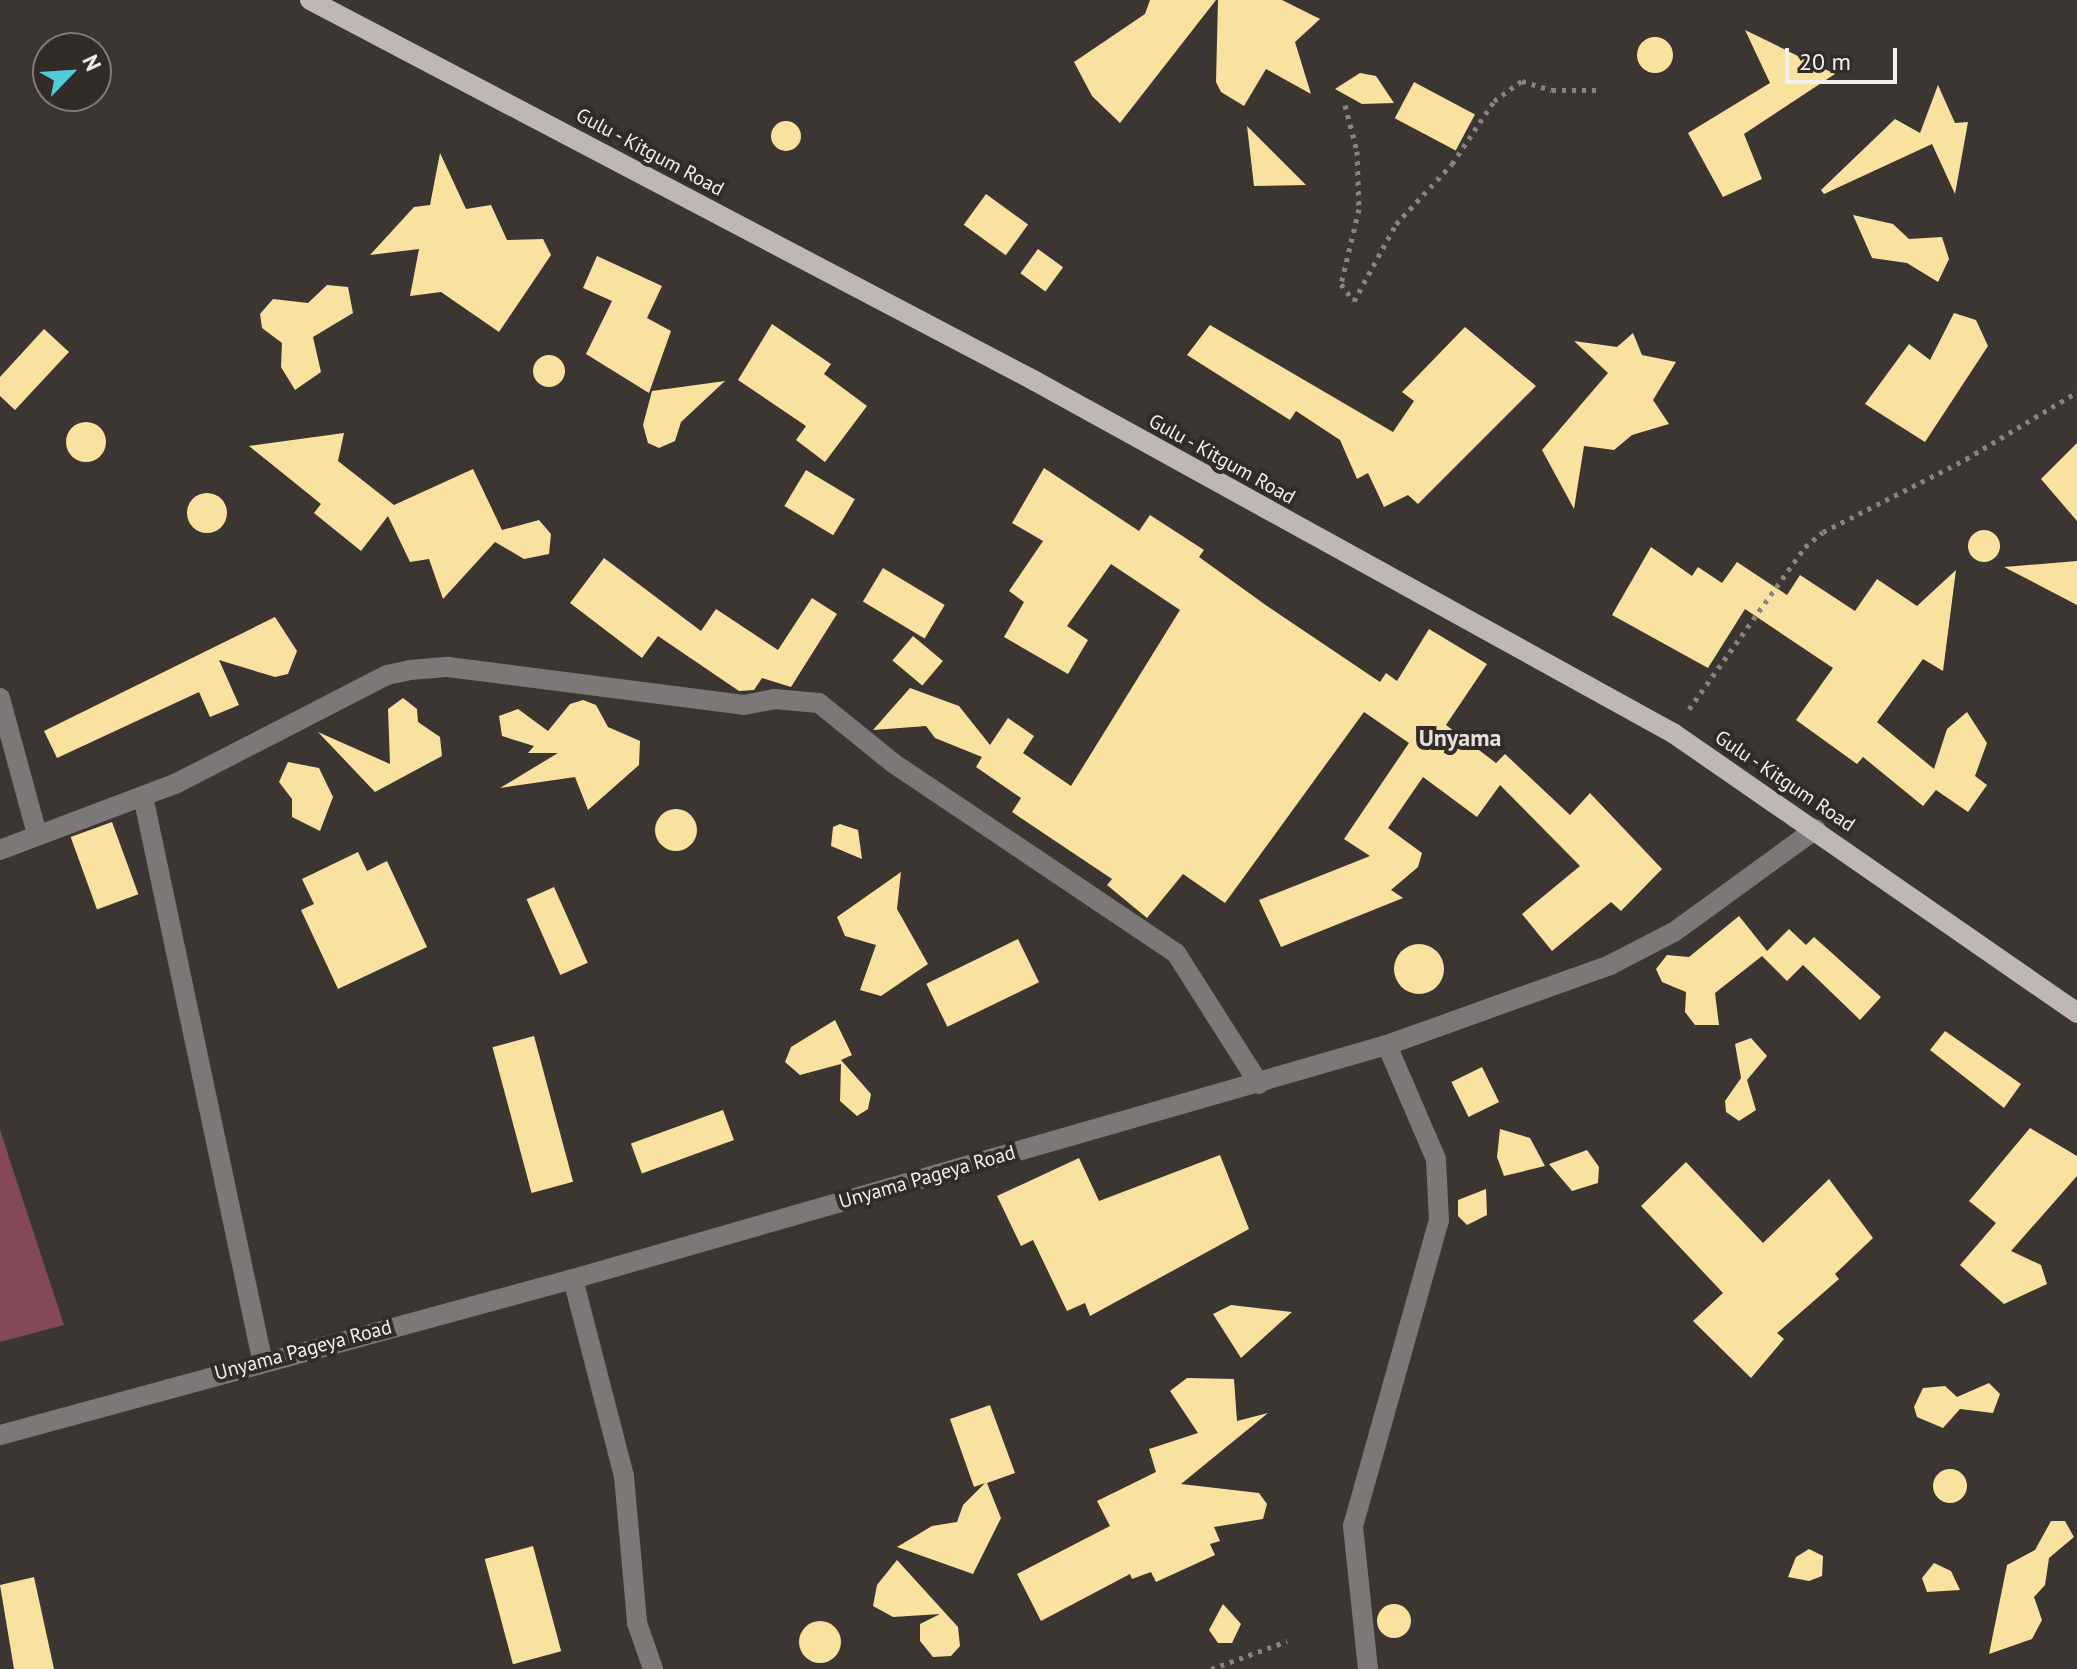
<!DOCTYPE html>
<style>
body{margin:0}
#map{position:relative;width:2077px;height:1669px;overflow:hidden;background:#3b3632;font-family:"PT Sans",sans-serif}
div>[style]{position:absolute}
.green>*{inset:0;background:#834958}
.building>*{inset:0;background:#f9e19f;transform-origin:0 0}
.round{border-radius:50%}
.path>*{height:5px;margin-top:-2.5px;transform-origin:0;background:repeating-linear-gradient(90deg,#888480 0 4px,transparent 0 10px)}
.minor>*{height:20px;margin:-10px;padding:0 10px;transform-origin:10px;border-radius:10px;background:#7b7877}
.major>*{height:20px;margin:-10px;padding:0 10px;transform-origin:10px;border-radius:10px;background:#beb7b5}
span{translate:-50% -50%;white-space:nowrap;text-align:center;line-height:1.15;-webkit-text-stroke:8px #312c28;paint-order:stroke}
.street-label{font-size:20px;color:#f4f0ee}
.quarter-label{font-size:24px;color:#e8e1dc;font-weight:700}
.north{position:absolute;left:32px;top:32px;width:80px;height:80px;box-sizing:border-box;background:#312c28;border:2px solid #7f7a77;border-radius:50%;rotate:65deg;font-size:22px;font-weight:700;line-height:32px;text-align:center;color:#f4f0ee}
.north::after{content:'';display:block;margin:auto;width:28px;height:36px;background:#52cbd9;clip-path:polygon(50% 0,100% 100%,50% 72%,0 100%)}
.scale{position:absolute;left:1785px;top:48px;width:112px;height:36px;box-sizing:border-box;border:4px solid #f4f0ee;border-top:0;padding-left:10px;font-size:24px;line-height:28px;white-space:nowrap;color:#f4f0ee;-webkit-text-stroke:6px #312c28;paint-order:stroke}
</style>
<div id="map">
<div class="green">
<div style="clip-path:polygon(0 1130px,64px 1325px,0 1342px)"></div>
</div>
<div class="building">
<div style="clip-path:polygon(1150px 0,1216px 0,1120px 123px,1092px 96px,1074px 62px,1145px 14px)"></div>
<div style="clip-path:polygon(1218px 0,1282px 0,1320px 19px,1295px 42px,1311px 94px,1266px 69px,1244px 106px,1221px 92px,1216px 82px)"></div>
<div style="clip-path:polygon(1745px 30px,1835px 74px,1744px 134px,1762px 179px,1723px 197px,1688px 133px,1770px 83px)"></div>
<div class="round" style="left:1637px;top:37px;width:36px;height:36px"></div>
<div style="clip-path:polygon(1360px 73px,1376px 76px,1394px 103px,1362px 104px,1335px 89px)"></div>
<div style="left:1414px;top:82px;width:69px;height:41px;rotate:28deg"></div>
<div style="clip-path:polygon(1938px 85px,1955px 123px,1968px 122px,1955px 194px,1932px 144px,1824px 194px,1821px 190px,1895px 119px,1920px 133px)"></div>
<div class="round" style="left:771px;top:121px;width:30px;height:30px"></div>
<div style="clip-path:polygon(1247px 126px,1306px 185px,1254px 186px)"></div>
<div style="clip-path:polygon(440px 153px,466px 209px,491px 205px,507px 240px,543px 239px,551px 255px,499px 332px,441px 292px,410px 296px,419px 249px,370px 255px,414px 207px,430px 205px)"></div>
<div style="left:986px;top:194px;width:52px;height:38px;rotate:36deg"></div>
<div style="clip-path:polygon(1853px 215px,1893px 224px,1909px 239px,1942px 237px,1949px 259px,1938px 282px,1907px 263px,1872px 258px)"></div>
<div style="left:1038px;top:249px;width:31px;height:30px;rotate:36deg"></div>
<div style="clip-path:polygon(597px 256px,662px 286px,647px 318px,671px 331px,649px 393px,586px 354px,612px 301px,583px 288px)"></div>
<div style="clip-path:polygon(327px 285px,348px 287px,353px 313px,313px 337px,321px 372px,295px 390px,281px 367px,282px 343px,262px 328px,260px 314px,273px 299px,308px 303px)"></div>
<div style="clip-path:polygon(1954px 313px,1976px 320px,1988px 346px,1925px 442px,1865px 404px,1909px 344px,1930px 360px)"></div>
<div style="clip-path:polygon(772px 324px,831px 364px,824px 374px,867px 406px,825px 462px,796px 440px,806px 426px,738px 380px)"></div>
<div style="clip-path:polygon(1210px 325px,1393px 432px,1414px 401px,1402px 392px,1465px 327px,1536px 386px,1418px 504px,1408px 495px,1384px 507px,1368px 473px,1357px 479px,1340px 440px,1296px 411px,1290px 420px,1187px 355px)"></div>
<div style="clip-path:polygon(44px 329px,69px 352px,15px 410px,0 396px,0 377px)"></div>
<div style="clip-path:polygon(1633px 333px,1642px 355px,1676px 362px,1653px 400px,1669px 424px,1632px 435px,1614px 450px,1584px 446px,1574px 509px,1542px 450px,1608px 373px,1574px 341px,1617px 347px)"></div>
<div class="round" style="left:533px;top:355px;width:32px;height:32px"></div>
<div style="clip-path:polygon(725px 381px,681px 422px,675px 441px,659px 448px,648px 443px,643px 425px,652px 391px)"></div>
<div class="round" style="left:66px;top:422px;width:40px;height:40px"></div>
<div style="clip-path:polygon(344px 433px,338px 461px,394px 505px,473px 469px,502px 530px,539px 520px,551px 534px,549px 554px,524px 559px,495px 542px,443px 599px,429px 559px,410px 562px,388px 516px,361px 551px,314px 513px,321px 504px,249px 446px)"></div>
<div style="clip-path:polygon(2077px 443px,2077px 521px,2041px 479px)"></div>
<div style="clip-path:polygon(1044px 468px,1139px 531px,1150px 515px,1204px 550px,1199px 557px,1267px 606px,1380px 682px,1386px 673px,1397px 681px,1429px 629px,1487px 664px,1446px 725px,1496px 763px,1505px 754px,1570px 815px,1590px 793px,1662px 869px,1621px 911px,1611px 902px,1552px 951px,1522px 914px,1580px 866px,1500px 785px,1477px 817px,1423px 777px,1388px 828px,1422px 853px,1418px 867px,1391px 890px,1403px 898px,1281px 947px,1259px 900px,1370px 856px,1344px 839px,1409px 743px,1364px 712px,1225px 903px,1183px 874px,1147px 918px,1107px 885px,1112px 879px,1012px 812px,1021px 798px,976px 767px,982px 757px,935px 738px,926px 726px,873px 730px,910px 688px,959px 706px,990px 745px,1008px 718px,1034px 736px,1023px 753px,1071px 786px,1180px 610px,1111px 564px,1067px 626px,1088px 640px,1068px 674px,1004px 637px,1024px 602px,1009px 591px,1043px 541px,1012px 523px)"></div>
<div style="left:806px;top:470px;width:57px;height:42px;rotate:31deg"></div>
<div class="round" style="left:187px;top:493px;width:40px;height:40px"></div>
<div class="round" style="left:1968px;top:530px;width:32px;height:32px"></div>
<div style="clip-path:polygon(1651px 547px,1692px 576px,1698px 567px,1722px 583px,1737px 562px,1787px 595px,1800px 575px,1855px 611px,1877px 579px,1917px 606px,1956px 570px,1943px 671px,1923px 659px,1877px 722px,1934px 769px,1947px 729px,1967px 712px,1987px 743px,1975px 776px,1987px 785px,1968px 812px,1936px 790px,1923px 806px,1863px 757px,1857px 764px,1796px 720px,1833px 668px,1745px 609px,1708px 668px,1612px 615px)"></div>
<div style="clip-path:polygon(604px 558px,701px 631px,716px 609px,778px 650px,812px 598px,837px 614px,791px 687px,762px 678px,754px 690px,739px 691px,658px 636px,642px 658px,570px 603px)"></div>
<div style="clip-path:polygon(2077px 561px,2077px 605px,2004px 567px)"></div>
<div style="left:883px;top:568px;width:72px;height:39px;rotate:31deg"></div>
<div style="clip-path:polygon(275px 617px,297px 651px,288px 674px,275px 677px,219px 660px,239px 705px,210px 717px,199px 692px,57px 758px,44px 731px)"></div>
<div style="left:913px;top:636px;width:39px;height:32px;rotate:40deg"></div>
<div style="clip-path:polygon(403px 698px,417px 709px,418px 722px,440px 737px,442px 756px,375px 792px,318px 732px,390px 764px,388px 709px)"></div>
<div style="clip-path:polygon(583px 700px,596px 705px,608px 727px,640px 741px,639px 765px,588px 810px,575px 777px,500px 788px,558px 753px,528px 753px,534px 746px,502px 736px,499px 716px,518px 709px,548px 731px,570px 704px)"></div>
<div style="clip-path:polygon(288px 762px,319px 768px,333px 797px,320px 831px,292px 817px,292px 799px,279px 782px)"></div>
<div class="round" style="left:655px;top:809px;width:42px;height:42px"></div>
<div style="left:112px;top:822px;width:77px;height:44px;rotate:70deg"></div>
<div style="clip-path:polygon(840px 824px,858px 830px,862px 859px,831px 846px,833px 827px)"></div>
<div style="clip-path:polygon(358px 852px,367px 871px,387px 861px,427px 947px,338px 989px,301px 910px,314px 904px,302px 879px)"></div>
<div style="clip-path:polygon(901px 872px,897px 909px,928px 964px,881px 996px,860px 990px,876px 945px,845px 936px,837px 917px)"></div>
<div style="left:554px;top:887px;width:83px;height:30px;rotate:66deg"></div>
<div style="clip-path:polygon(1739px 916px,1767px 951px,1789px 929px,1806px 945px,1814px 937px,1881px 997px,1860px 1020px,1803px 965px,1787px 981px,1762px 956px,1715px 993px,1719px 1025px,1695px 1025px,1685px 1012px,1686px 992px,1662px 982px,1656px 969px,1667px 955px,1689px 957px)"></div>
<div style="left:1018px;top:939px;width:48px;height:102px;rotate:64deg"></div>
<div class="round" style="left:1394px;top:944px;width:50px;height:50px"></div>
<div style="clip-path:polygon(835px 1020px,852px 1055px,841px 1060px,871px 1094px,868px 1109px,857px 1116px,840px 1101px,841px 1064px,800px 1075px,785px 1062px,791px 1047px)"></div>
<div style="clip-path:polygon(1945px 1031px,2021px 1084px,2004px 1108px,1930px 1050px)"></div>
<div style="left:534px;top:1036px;width:151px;height:43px;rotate:75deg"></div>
<div style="clip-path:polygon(1751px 1038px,1767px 1056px,1747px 1080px,1756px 1110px,1739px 1121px,1726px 1112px,1725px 1101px,1741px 1078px,1735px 1044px)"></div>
<div style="left:1482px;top:1067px;width:39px;height:34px;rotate:64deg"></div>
<div style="left:723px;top:1110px;width:32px;height:98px;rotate:70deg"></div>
<div style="clip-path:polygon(2030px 1128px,2077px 1156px,2077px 1176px,2011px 1251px,2041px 1265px,2047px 1284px,2004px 1304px,1960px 1265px,1996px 1223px,1969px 1201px)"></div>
<div style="clip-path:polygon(1500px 1129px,1530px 1138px,1545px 1166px,1504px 1176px,1497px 1157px)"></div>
<div style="clip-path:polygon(1587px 1150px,1599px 1167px,1598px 1183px,1572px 1191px,1549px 1164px)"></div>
<div style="clip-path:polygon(1220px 1155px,1249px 1229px,1090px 1316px,1085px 1303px,1067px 1311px,1033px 1240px,1021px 1246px,997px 1196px,1079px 1158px,1099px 1201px)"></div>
<div style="clip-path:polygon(1686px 1162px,1763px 1243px,1829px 1179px,1873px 1238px,1835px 1274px,1839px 1279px,1777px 1333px,1784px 1339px,1751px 1378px,1693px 1321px,1723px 1293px,1641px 1206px)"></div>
<div style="clip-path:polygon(1486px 1189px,1487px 1215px,1467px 1225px,1458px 1216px,1458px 1200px)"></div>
<div style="clip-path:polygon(1231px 1305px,1292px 1312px,1241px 1358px,1213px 1314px)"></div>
<div style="clip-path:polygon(1187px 1378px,1234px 1379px,1237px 1421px,1268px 1413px,1181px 1484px,1259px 1493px,1267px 1504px,1263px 1519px,1214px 1527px,1220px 1541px,1210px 1544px,1215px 1555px,1156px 1582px,1151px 1572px,1132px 1579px,1130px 1574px,1041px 1621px,1017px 1574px,1110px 1526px,1097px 1501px,1156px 1472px,1149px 1449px,1198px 1433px,1170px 1391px)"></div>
<div style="clip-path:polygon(1989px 1383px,2000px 1394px,1993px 1413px,1960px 1409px,1943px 1428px,1917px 1417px,1914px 1407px,1923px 1388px,1945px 1386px,1957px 1397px)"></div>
<div style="clip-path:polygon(990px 1405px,1015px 1473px,987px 1483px,1001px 1518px,973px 1574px,897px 1547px,932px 1526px,957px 1522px,963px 1505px,985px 1483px,974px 1487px,950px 1419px)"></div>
<div class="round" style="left:1933px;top:1469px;width:34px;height:34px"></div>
<div style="clip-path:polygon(2051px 1521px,2065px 1521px,2074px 1537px,2049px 1558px,2045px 1585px,2034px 1597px,2042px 1620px,2032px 1639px,1989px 1654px,2007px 1565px,2035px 1550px)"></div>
<div style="left:533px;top:1546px;width:109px;height:50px;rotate:75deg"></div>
<div style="clip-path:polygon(1809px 1549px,1823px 1556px,1822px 1576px,1809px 1581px,1788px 1577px,1796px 1557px)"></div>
<div style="clip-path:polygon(897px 1560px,958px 1627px,960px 1646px,951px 1656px,933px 1657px,920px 1641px,920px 1624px,940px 1614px,893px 1617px,873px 1606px,877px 1585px)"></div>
<div style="clip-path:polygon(1934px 1563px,1951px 1571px,1960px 1590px,1927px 1592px,1922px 1578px)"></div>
<div style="clip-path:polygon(34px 1577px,54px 1669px,14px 1669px,0 1585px)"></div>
<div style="clip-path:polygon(1223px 1604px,1241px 1624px,1232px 1643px,1218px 1643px,1209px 1630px)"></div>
<div class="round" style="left:1377px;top:1604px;width:34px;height:34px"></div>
<div class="round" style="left:799px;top:1621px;width:42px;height:42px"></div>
</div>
<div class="path">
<div style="left:1345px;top:105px;width:48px;rotate:75.4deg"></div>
<div style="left:1357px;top:151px;width:58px;rotate:88deg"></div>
<div style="left:1359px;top:209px;width:77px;rotate:103.5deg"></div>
<div style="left:1341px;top:284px;width:21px;rotate:53deg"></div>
<div style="left:1354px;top:301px;width:88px;rotate:-61.4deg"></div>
<div style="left:1396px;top:224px;width:82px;rotate:-47deg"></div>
<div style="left:1452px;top:164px;width:76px;rotate:-56.3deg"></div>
<div style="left:1494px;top:101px;width:34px;rotate:-36deg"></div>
<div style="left:1522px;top:81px;width:31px;rotate:17deg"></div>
<div style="left:1552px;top:90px;width:45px"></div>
<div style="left:1689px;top:709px;width:199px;rotate:-54.4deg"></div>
<div style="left:1805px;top:547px;width:23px;rotate:-40deg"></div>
<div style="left:1823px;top:532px;width:161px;rotate:-27deg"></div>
<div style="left:1966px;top:459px;width:130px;rotate:-31.1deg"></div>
<div style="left:1211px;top:1669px;width:81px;rotate:-20.2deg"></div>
</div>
<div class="minor">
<div style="left:0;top:698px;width:141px;rotate:74.8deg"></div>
<div style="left:143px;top:796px;width:575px;rotate:78.07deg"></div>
<div style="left:0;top:850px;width:187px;rotate:-20.7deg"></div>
<div style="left:175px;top:784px;width:238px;rotate:-27.2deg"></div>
<div style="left:387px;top:675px;width:24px;rotate:-12deg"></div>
<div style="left:410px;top:670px;width:38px;rotate:-5deg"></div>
<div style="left:448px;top:667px;width:298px;rotate:7.3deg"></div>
<div style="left:744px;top:705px;width:31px;rotate:-11deg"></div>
<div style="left:774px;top:699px;width:45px;rotate:5.1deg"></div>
<div style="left:819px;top:703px;width:95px;rotate:39deg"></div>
<div style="left:893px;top:763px;width:341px;rotate:33.9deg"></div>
<div style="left:1176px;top:953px;width:155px;rotate:57.6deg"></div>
<div style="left:573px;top:1279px;width:203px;rotate:75.5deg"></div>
<div style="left:624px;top:1476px;width:148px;rotate:84.9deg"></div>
<div style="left:637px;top:1623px;width:49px;rotate:70.8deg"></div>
<div style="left:0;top:1435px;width:594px;rotate:-15.23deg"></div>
<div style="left:573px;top:1279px;width:847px;rotate:-16.04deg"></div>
<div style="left:1387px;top:1045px;width:237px;rotate:-19.7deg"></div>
<div style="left:1610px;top:965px;width:72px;rotate:-27.3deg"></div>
<div style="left:1674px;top:932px;width:175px;rotate:-36deg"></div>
<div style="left:1368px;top:1669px;width:144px;rotate:-96deg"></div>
<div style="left:1353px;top:1526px;width:317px;rotate:-74.3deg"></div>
<div style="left:1439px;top:1221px;width:62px;rotate:-92.8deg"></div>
<div style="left:1436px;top:1159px;width:124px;rotate:-113.3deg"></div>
</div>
<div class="major">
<div style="left:310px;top:0;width:819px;rotate:27.72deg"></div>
<div style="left:1035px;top:381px;width:729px;rotate:28.89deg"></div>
<div style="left:1673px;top:733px;width:492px;rotate:34.7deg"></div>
</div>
<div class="street-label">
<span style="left:650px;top:152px;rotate:28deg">Gulu - Kitgum Road</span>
<span style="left:1222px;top:459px;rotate:29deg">Gulu - Kitgum Road</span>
<span style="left:1785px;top:781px;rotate:34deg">Gulu - Kitgum Road</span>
<span style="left:927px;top:1177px;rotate:-16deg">Unyama Pageya Road</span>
<span style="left:303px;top:1350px;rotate:-15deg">Unyama Pageya Road</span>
</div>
<div class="quarter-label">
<span style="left:1460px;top:738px">Unyama</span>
</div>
<div class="north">N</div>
<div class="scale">20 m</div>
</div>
